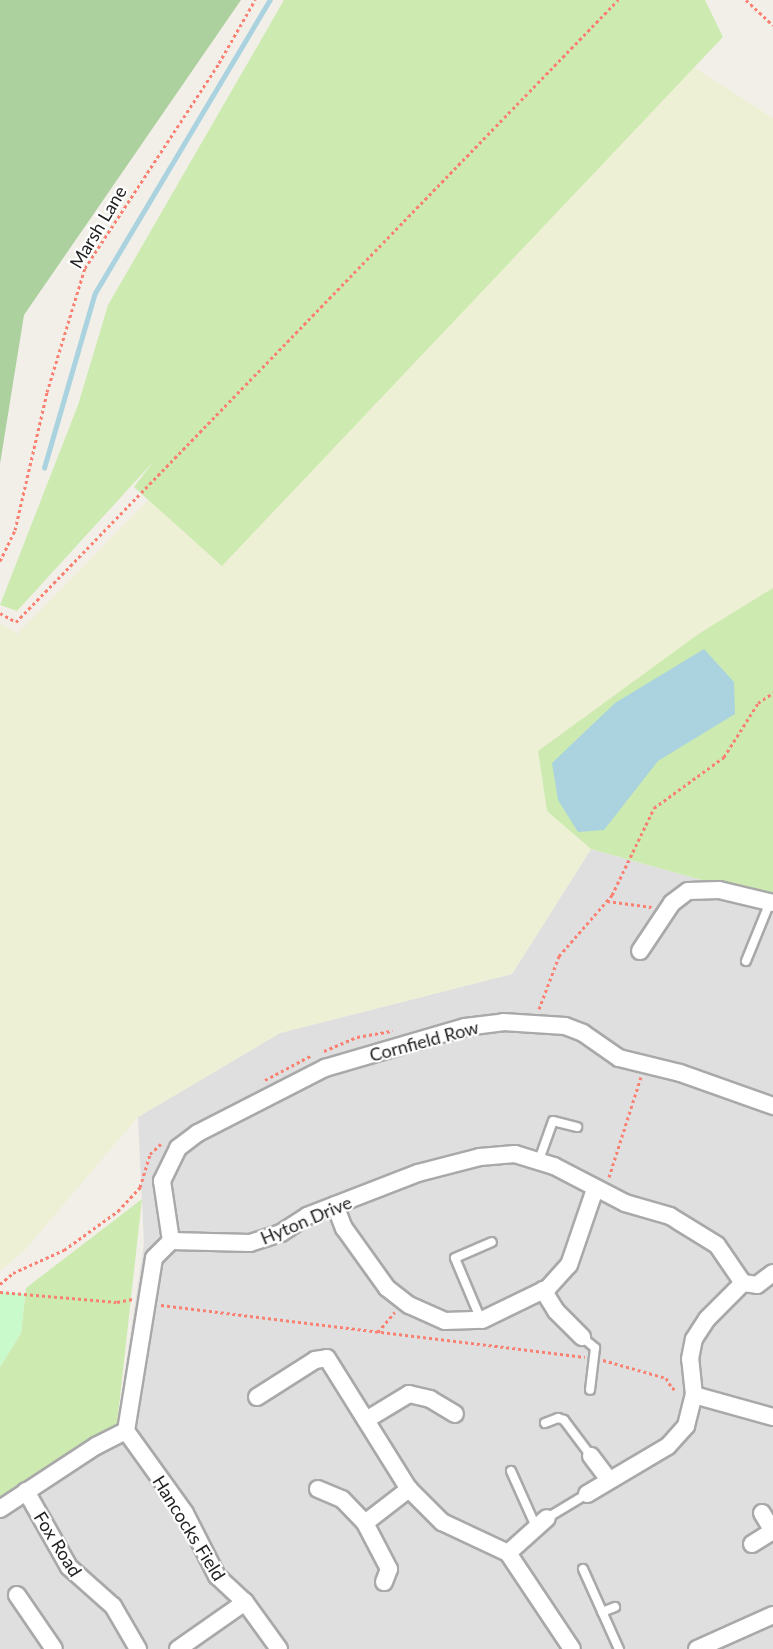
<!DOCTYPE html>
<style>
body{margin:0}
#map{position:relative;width:773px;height:1649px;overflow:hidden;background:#f2efe9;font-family:Lato,sans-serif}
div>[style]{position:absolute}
.residential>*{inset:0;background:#e0dfdf}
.farmland>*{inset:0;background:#eef0d5}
.grass>*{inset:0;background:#cdebb0}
.forest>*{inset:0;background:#add19e}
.park>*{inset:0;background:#c8facc}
.water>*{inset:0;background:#aad3df}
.stream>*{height:4.5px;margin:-2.25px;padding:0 2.25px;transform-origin:2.25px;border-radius:2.25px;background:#aad3df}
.path>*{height:3px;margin-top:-1.5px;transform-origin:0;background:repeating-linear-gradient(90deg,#fa8072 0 3px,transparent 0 6px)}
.roads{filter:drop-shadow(2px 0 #a9a9a9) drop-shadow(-2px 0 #a9a9a9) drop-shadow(0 2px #a9a9a9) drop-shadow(0 -2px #a9a9a9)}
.service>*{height:8px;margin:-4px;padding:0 4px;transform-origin:4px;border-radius:4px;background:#fff}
.minor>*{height:16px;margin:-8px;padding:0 8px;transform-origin:8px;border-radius:8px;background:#fff}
span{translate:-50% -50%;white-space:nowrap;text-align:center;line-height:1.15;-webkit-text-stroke:4.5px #fff;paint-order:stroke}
.street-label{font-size:18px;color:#222}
</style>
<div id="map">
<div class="residential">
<div style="clip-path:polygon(591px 849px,773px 900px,773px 1649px,0 1649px,0 1519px,117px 1424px,144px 1244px,138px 1117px,280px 1033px,512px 974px)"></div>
</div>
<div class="farmland">
<div style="clip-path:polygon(694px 67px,773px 118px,773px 588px,700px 634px,538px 751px,547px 811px,591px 849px,512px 974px,280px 1033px,138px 1117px,24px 1251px,0 1271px,0 623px,17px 634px,149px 499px,222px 565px)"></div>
</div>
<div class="grass">
<div style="clip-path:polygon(284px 0,705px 0,723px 37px,222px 566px,134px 487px,153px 462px,17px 611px,0 605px,78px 405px,108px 305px)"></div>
<div style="clip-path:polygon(773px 588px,773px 900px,591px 849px,547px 811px,538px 751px,700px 633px)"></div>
<div style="clip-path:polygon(142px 1199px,117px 1424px,0 1509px,0 1367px,21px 1333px,26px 1288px)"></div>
</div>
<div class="forest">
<div style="clip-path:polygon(0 0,241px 0,24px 315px,0 464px)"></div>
</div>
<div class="park">
<div style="clip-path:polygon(0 1292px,25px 1294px,21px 1333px,0 1367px)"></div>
</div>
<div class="water">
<div style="clip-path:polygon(704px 649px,734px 682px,735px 714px,658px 761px,604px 830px,578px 832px,558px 800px,552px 763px,615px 703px)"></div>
</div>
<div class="stream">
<div style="left:44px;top:468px;width:182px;rotate:-73.8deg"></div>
<div style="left:95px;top:293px;width:341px;rotate:-59.2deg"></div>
</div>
<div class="path">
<div style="left:746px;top:0;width:37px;rotate:43deg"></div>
<div style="left:0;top:561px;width:34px;rotate:-64deg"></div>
<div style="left:15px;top:530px;width:142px;rotate:-76.9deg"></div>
<div style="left:47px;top:392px;width:130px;rotate:-73deg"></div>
<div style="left:85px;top:268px;width:245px;rotate:-56.8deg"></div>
<div style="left:219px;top:63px;width:73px;rotate:-60.3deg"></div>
<div style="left:0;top:613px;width:18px;rotate:29deg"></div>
<div style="left:16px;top:622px;width:866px;rotate:-45.94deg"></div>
<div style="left:607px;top:901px;width:45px;rotate:7.6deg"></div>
<div style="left:539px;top:1009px;width:57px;rotate:-69.3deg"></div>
<div style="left:559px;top:956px;width:81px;rotate:-49deg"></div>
<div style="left:612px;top:895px;width:97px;rotate:-64.2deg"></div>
<div style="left:654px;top:808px;width:87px;rotate:-36.1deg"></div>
<div style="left:724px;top:757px;width:64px;rotate:-57.8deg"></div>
<div style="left:758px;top:703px;width:18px;rotate:-34deg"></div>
<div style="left:324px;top:1051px;width:36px;rotate:-23deg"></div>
<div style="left:357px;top:1037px;width:36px;rotate:-10deg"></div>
<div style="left:265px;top:1080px;width:53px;rotate:-28deg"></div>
<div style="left:609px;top:1177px;width:105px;rotate:-72.3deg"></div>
<div style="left:0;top:1284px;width:17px;rotate:-40deg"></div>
<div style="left:13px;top:1273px;width:56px;rotate:-24.3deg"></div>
<div style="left:64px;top:1250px;width:67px;rotate:-35.8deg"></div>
<div style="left:118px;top:1211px;width:33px;rotate:-47deg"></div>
<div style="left:140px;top:1187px;width:34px;rotate:-73deg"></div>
<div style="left:150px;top:1154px;width:16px;rotate:-43deg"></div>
<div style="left:0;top:1292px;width:117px;rotate:4.9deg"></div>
<div style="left:117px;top:1302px;width:16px;rotate:-11deg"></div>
<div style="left:161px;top:1305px;width:427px;rotate:7deg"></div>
<div style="left:378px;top:1332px;width:26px;rotate:-50deg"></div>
<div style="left:603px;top:1360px;width:66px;rotate:15.9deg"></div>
<div style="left:666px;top:1378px;width:12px;rotate:59deg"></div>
<div style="left:672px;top:1388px;width:5px;rotate:22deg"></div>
</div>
<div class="roads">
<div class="service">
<div style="left:746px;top:961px;width:64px;rotate:-67.9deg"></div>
<div style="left:539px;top:1160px;width:41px;rotate:-70.3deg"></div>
<div style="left:553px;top:1121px;width:25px;rotate:14deg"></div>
<div style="left:481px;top:1320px;width:67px;rotate:-112.8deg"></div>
<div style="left:455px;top:1258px;width:40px;rotate:-23.4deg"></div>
<div style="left:582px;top:1337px;width:17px;rotate:40deg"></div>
<div style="left:595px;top:1348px;width:42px;rotate:96.8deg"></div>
<div style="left:545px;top:1423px;width:14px;rotate:-21deg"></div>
<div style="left:558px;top:1418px;width:6px;rotate:18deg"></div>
<div style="left:564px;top:1420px;width:45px;rotate:53.1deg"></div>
<div style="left:511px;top:1471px;width:61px;rotate:65.9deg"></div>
<div style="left:547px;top:1518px;width:47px;rotate:-31deg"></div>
<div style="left:583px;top:1569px;width:88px;rotate:65.8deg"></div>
<div style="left:602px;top:1612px;width:14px;rotate:-21deg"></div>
</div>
<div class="minor">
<div style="left:640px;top:951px;width:58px;rotate:-56.3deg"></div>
<div style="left:672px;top:903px;width:20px;rotate:-37deg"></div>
<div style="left:688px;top:891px;width:31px;rotate:-2deg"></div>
<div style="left:719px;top:890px;width:56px;rotate:13.5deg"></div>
<div style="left:335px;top:1205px;width:25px;rotate:69deg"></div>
<div style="left:344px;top:1228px;width:74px;rotate:54.4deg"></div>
<div style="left:387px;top:1288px;width:28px;rotate:38deg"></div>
<div style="left:409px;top:1305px;width:39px;rotate:24deg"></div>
<div style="left:445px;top:1321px;width:37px;rotate:-2deg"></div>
<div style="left:482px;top:1320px;width:73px;rotate:-25.9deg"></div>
<div style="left:548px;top:1288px;width:31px;rotate:-48deg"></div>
<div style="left:569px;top:1265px;width:80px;rotate:-71.1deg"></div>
<div style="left:171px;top:1241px;width:61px;rotate:-98.5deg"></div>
<div style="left:162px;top:1181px;width:37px;rotate:-64deg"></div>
<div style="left:178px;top:1148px;width:25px;rotate:-37deg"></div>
<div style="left:198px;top:1133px;width:143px;rotate:-27.1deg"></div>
<div style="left:325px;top:1068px;width:146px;rotate:-16.3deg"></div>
<div style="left:465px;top:1027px;width:38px;rotate:-7deg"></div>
<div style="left:503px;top:1022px;width:62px;rotate:3.7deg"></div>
<div style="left:565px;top:1026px;width:19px;rotate:21deg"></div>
<div style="left:583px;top:1033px;width:44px;rotate:34.8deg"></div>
<div style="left:619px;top:1058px;width:63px;rotate:13.8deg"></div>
<div style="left:680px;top:1073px;width:99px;rotate:19.5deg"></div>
<div style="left:543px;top:1290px;width:25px;rotate:58deg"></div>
<div style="left:556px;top:1311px;width:37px;rotate:45deg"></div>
<div style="left:694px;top:1395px;width:82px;rotate:15.6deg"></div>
<div style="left:257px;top:1397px;width:69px;rotate:-32.5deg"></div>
<div style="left:315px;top:1360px;width:12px;rotate:-9deg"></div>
<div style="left:327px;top:1358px;width:155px;rotate:58deg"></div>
<div style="left:409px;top:1489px;width:47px;rotate:45deg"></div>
<div style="left:442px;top:1522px;width:73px;rotate:25.2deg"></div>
<div style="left:508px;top:1553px;width:115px;rotate:56.3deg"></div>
<div style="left:366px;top:1420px;width:50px;rotate:-31.2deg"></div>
<div style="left:409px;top:1394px;width:22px;rotate:13deg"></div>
<div style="left:430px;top:1399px;width:29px;rotate:31deg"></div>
<div style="left:126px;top:1431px;width:101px;rotate:54.3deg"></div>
<div style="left:185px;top:1513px;width:71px;rotate:63.1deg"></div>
<div style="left:217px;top:1576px;width:38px;rotate:43deg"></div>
<div style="left:245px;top:1602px;width:58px;rotate:54.1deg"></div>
<div style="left:591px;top:1456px;width:30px;rotate:53deg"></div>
<div style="left:318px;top:1489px;width:26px;rotate:23deg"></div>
<div style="left:342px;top:1499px;width:33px;rotate:46deg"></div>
<div style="left:365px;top:1523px;width:52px;rotate:62.4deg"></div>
<div style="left:389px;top:1569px;width:14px;rotate:111deg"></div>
<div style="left:26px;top:1491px;width:87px;rotate:60.5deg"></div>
<div style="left:69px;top:1567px;width:59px;rotate:41.6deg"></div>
<div style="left:113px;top:1606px;width:50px;rotate:59.8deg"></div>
<div style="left:587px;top:1494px;width:94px;rotate:-30.7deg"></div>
<div style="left:668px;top:1446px;width:27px;rotate:-48deg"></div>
<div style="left:686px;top:1426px;width:32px;rotate:-76deg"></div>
<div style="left:694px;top:1395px;width:36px;rotate:-96deg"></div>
<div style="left:690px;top:1359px;width:20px;rotate:-79deg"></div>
<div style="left:694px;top:1339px;width:24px;rotate:-57deg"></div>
<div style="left:707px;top:1319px;width:51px;rotate:-45deg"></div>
<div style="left:0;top:1509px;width:115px;rotate:-33.3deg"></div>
<div style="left:96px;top:1446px;width:34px;rotate:-27deg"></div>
<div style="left:126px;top:1431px;width:175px;rotate:-80.8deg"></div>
<div style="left:154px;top:1258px;width:24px;rotate:-45deg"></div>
<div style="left:171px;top:1241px;width:79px;rotate:1.5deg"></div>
<div style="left:250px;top:1243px;width:33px;rotate:-18deg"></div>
<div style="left:281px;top:1233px;width:31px;rotate:-33deg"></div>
<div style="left:307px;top:1216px;width:119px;rotate:-21.2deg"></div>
<div style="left:418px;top:1173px;width:64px;rotate:-14.5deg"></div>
<div style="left:480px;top:1157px;width:35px;rotate:-5deg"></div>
<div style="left:515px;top:1154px;width:41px;rotate:17.1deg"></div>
<div style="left:554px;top:1166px;width:80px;rotate:27.5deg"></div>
<div style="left:625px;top:1203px;width:47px;rotate:16.1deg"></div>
<div style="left:670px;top:1216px;width:55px;rotate:31.7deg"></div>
<div style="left:717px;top:1245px;width:46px;rotate:55.6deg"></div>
<div style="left:743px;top:1283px;width:14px;rotate:8deg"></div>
<div style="left:757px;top:1285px;width:20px;rotate:-37deg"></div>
<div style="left:762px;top:1513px;width:21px;rotate:59deg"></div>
<div style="left:365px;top:1523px;width:56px;rotate:-37.7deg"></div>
<div style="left:752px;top:1544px;width:25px;rotate:-32deg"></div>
<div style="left:508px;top:1553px;width:52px;rotate:-41.9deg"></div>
<div style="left:17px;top:1595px;width:65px;rotate:55.6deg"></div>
<div style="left:178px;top:1649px;width:82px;rotate:-35deg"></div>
<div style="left:697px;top:1649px;width:83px;rotate:-24.1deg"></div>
</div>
</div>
<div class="street-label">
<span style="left:98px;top:227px;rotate:-59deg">Marsh Lane</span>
<span style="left:424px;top:1041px;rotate:-15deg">Cornfield Row</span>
<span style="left:306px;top:1220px;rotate:-23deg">Hyton Drive</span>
<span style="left:189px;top:1528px;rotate:58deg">Hancocks Field</span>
<span style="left:58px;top:1544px;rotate:58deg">Fox Road</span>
</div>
</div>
